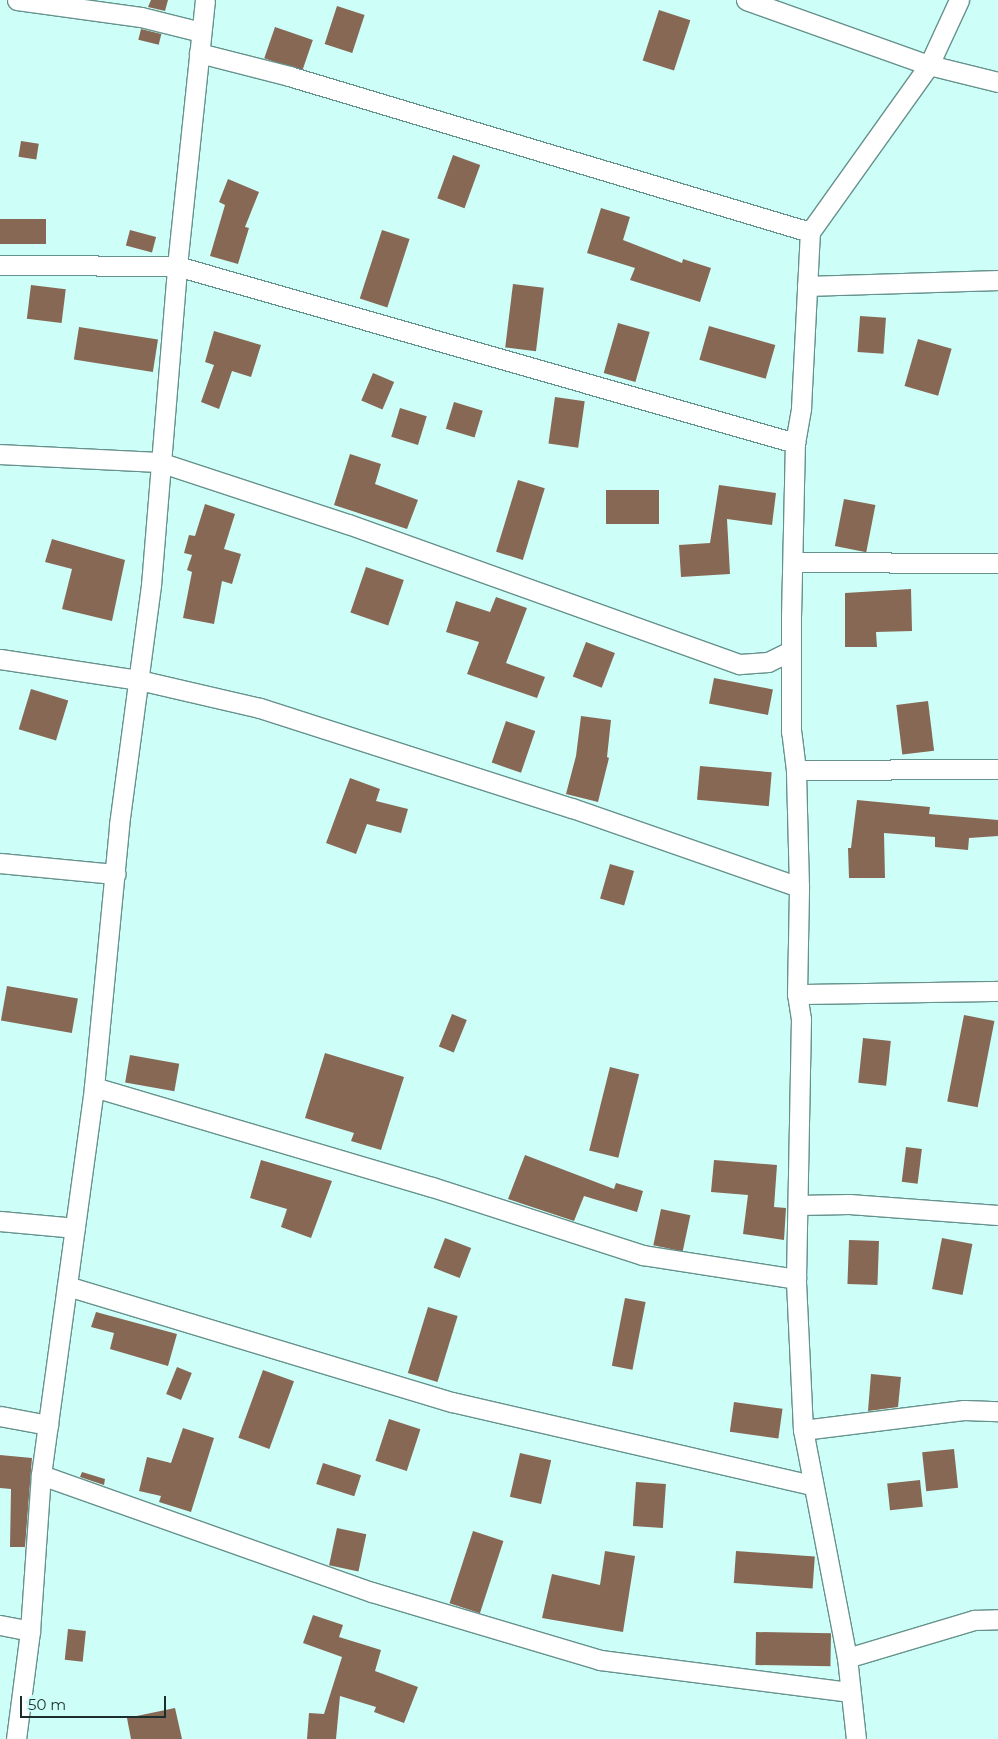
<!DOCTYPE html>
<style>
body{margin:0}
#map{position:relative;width:998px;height:1739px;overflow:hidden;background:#cefef8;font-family:Montserrat,sans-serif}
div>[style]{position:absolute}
.building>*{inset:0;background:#876855;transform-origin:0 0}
.roads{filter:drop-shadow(1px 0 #66928d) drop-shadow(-1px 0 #66928d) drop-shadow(0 1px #66928d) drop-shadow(0 -1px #66928d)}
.minor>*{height:19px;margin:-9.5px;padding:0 9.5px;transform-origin:9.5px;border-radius:9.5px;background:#fff}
span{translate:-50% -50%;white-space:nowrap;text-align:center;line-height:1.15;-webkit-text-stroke:5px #cefef8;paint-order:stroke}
.scale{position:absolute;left:20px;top:1696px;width:146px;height:22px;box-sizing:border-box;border:2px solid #1c2e2c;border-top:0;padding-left:6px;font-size:15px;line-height:18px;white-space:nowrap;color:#1c2e2c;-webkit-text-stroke:4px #cefef8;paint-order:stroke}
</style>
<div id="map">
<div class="building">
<div style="clip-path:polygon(151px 0,168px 0,165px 11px,148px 7px)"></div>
<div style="left:337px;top:6px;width:29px;height:40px;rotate:18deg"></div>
<div style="left:659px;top:10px;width:33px;height:53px;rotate:18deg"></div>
<div style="left:275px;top:27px;width:40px;height:33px;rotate:19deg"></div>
<div style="left:141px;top:29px;width:21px;height:11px;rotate:14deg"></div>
<div style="left:21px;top:141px;width:18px;height:16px;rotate:9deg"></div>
<div style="left:453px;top:155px;width:29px;height:46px;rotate:20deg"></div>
<div style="clip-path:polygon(228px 179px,259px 192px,245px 227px,249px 228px,238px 264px,210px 256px,225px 205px,219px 202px)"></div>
<div style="clip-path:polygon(601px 208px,630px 217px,623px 240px,682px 263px,683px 259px,711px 268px,700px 302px,630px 280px,635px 268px,587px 253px)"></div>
<div style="left:46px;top:219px;width:25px;height:46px;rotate:90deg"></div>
<div style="left:130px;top:230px;width:27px;height:16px;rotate:15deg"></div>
<div style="left:382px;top:230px;width:29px;height:72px;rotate:18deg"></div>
<div style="left:513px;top:284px;width:31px;height:64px;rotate:7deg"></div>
<div style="left:31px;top:285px;width:35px;height:34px;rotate:7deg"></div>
<div style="left:860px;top:316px;width:26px;height:36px;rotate:4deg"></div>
<div style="left:618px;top:323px;width:33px;height:52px;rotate:16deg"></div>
<div style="left:709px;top:326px;width:69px;height:35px;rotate:16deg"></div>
<div style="left:79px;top:327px;width:80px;height:33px;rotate:9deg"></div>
<div style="clip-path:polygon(214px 331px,261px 345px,251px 377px,232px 371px,219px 409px,201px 402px,214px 365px,205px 362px)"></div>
<div style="left:918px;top:339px;width:35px;height:49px;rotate:16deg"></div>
<div style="left:373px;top:373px;width:23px;height:30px;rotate:23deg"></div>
<div style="left:555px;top:397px;width:30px;height:47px;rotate:8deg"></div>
<div style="left:454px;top:402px;width:30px;height:28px;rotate:17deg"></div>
<div style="left:400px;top:408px;width:28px;height:30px;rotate:17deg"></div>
<div style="clip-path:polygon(350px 454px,381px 464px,375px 484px,418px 500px,407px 529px,334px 505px)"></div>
<div style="left:518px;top:480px;width:28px;height:75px;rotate:17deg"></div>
<div style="clip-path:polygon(719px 485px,776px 493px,772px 525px,727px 519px,730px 574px,681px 577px,679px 545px,710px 543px)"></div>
<div style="left:659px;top:490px;width:34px;height:53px;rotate:90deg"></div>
<div style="left:844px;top:499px;width:32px;height:48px;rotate:11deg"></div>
<div style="clip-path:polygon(205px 504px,235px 514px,224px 549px,241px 554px,232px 584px,222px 581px,214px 624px,183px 618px,192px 572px,187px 570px,192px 555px,184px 553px,189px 535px,195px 536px)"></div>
<div style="clip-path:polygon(52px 539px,125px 560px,112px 621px,62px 609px,72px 569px,45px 562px)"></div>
<div style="left:366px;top:567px;width:40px;height:48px;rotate:19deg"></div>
<div style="clip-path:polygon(911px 589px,912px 631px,876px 632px,877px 647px,845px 647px,845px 593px)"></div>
<div style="clip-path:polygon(496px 597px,527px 608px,506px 663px,545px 677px,537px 698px,467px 674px,479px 642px,446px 632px,456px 601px,490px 612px)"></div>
<div style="left:586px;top:642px;width:31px;height:37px;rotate:21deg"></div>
<div style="left:714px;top:678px;width:60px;height:26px;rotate:11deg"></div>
<div style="left:31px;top:689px;width:39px;height:42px;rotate:17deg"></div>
<div style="left:928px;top:701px;width:50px;height:32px;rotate:83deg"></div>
<div style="clip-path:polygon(581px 716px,611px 720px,607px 757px,609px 758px,598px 802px,566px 794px,576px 756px)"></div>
<div style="left:506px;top:721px;width:31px;height:44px;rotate:19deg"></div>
<div style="left:700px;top:766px;width:72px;height:34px;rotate:5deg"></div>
<div style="clip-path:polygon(350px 778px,380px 789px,376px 801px,408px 809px,401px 833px,367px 824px,356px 854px,326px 843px)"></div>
<div style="clip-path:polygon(857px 800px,930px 807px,929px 814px,998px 820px,998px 836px,969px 838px,968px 850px,935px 847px,935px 837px,884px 833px,885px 878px,849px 878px,848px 848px,851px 848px)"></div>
<div style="left:610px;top:864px;width:25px;height:36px;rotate:16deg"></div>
<div style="left:7px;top:986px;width:72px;height:35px;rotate:10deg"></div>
<div style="left:452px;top:1014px;width:16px;height:35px;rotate:22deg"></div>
<div style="left:964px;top:1015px;width:31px;height:88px;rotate:11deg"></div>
<div style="left:863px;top:1038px;width:28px;height:45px;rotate:6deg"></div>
<div style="clip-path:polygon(325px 1053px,404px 1077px,381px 1150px,351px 1141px,354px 1133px,305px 1118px)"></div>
<div style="left:130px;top:1055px;width:50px;height:28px;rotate:10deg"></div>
<div style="left:610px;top:1067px;width:30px;height:86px;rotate:14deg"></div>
<div style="left:906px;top:1147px;width:16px;height:35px;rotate:7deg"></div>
<div style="clip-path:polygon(525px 1155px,614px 1189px,616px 1183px,643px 1191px,637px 1212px,584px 1196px,574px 1221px,508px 1199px)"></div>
<div style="clip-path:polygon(261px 1160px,332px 1181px,311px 1238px,281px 1227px,287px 1209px,250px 1198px)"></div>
<div style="clip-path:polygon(714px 1160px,777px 1165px,774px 1207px,786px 1208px,784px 1240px,743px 1234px,748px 1195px,711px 1192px)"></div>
<div style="left:661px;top:1209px;width:30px;height:37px;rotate:12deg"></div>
<div style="left:445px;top:1238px;width:28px;height:32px;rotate:21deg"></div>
<div style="left:942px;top:1238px;width:31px;height:52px;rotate:11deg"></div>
<div style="left:849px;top:1240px;width:30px;height:44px;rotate:2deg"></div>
<div style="left:625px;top:1298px;width:21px;height:69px;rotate:11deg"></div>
<div style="left:428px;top:1307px;width:31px;height:69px;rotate:17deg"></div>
<div style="clip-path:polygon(96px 1312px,177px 1334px,168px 1366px,110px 1349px,114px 1333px,91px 1327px)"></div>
<div style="left:177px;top:1367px;width:16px;height:29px;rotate:22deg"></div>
<div style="left:263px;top:1370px;width:33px;height:72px;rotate:20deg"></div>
<div style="clip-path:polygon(871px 1374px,901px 1377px,898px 1407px,868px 1411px)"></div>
<div style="left:734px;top:1402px;width:49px;height:30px;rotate:8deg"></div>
<div style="left:389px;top:1419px;width:33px;height:44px;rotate:18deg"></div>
<div style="clip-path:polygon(183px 1428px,214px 1438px,191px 1512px,159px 1502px,161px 1496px,139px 1491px,147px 1457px,171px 1463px)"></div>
<div style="left:954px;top:1449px;width:39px;height:32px;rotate:84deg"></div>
<div style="left:520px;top:1453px;width:32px;height:45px;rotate:13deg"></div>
<div style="clip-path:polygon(0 1455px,32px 1458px,25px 1547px,10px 1547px,11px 1489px,0 1488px)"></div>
<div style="left:323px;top:1463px;width:40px;height:22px;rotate:18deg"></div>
<div style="clip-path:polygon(82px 1472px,105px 1479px,104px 1485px,80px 1477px)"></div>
<div style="left:920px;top:1480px;width:27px;height:33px;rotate:84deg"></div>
<div style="left:636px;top:1482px;width:30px;height:44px;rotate:4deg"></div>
<div style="left:337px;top:1528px;width:30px;height:38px;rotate:12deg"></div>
<div style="left:473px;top:1531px;width:32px;height:76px;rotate:18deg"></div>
<div style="clip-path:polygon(605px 1551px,635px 1556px,623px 1632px,542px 1618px,552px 1574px,600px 1585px)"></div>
<div style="left:736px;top:1551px;width:79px;height:32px;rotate:4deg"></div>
<div style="clip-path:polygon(313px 1615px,343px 1625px,339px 1637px,381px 1650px,375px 1671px,418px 1687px,404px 1723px,374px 1712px,376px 1707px,340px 1696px,336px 1739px,307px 1739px,309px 1713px,324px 1714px,342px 1657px,303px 1643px)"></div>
<div style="left:68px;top:1629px;width:18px;height:31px;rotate:6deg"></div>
<div style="left:756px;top:1632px;width:75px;height:33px;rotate:1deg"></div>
<div style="clip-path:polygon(175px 1708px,182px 1739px,131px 1739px,127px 1718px)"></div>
</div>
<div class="roads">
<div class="minor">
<div style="left:17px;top:0;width:125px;rotate:7.8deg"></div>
<div style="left:141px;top:17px;width:62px;rotate:14deg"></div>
<div style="left:746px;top:0;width:194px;rotate:19.6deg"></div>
<div style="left:929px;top:65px;width:71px;rotate:13.8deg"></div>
<div style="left:199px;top:53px;width:93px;rotate:14.3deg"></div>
<div style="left:289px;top:76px;width:544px;rotate:16.67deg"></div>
<div style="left:0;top:265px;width:177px;rotate:0.3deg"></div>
<div style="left:177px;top:266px;width:643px;rotate:15.98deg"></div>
<div style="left:807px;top:286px;width:191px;rotate:-1.8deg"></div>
<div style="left:0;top:454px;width:159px;rotate:2.9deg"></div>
<div style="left:159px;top:462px;width:199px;rotate:18.2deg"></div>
<div style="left:348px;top:524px;width:416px;rotate:19.7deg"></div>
<div style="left:740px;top:664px;width:28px;rotate:-4deg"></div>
<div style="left:768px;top:662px;width:25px;rotate:-26deg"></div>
<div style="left:793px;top:562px;width:205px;rotate:0.3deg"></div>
<div style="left:0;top:659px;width:141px;rotate:8.6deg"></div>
<div style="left:139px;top:680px;width:124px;rotate:13deg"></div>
<div style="left:260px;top:708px;width:328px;rotate:17.8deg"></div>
<div style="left:572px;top:808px;width:240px;rotate:19.2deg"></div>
<div style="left:796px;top:770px;width:202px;rotate:-0.3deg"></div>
<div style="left:0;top:863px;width:116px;rotate:5.5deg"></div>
<div style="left:797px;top:994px;width:107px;rotate:-88.9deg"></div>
<div style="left:799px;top:887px;width:117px;rotate:-91.5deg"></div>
<div style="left:796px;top:770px;width:38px;rotate:-97deg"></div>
<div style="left:791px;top:732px;width:115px;rotate:-90deg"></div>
<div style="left:791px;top:617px;width:174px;rotate:-88.7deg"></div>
<div style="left:795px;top:443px;width:36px;rotate:-80deg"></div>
<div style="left:801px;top:408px;width:176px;rotate:-87.1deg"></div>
<div style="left:810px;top:232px;width:205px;rotate:-54.5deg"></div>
<div style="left:929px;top:65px;width:72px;rotate:-65.2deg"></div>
<div style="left:94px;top:1087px;width:352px;rotate:16.5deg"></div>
<div style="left:432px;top:1187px;width:222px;rotate:17.9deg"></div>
<div style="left:643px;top:1255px;width:155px;rotate:8.9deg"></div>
<div style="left:798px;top:1205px;width:51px;rotate:-1.1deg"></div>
<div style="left:849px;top:1204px;width:149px;rotate:4.2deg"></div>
<div style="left:0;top:1221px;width:75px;rotate:5.3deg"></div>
<div style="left:67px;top:1286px;width:402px;rotate:16.8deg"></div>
<div style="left:452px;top:1402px;width:369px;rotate:13deg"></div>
<div style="left:0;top:1416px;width:49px;rotate:10.6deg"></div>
<div style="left:803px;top:1430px;width:162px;rotate:-7.1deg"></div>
<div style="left:964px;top:1410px;width:34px;rotate:2deg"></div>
<div style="left:41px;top:1475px;width:351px;rotate:19.5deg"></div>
<div style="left:372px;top:1592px;width:238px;rotate:16.6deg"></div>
<div style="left:600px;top:1660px;width:251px;rotate:7.3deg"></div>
<div style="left:0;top:1625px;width:31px;rotate:11deg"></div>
<div style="left:847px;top:1658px;width:133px;rotate:-16.7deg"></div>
<div style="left:974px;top:1620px;width:24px;rotate:-2deg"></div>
<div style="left:16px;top:1739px;width:109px;rotate:-82.6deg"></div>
<div style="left:30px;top:1631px;width:156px;rotate:-86deg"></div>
<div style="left:41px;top:1475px;width:392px;rotate:-82.2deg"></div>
<div style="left:94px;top:1087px;width:263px;rotate:-84.5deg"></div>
<div style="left:119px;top:825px;width:242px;rotate:-82.4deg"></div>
<div style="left:151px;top:585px;width:320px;rotate:-85.3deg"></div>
<div style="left:177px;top:266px;width:267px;rotate:-84deg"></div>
<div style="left:856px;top:1739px;width:81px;rotate:-96.3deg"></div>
<div style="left:847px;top:1658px;width:232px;rotate:-100.9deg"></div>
<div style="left:803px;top:1430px;width:151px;rotate:-92.7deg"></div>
<div style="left:796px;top:1279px;width:260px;rotate:-88.9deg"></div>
<div style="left:801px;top:1019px;width:25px;rotate:-99deg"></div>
<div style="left:797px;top:994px;width:201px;rotate:-0.9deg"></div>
</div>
</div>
<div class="scale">50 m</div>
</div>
